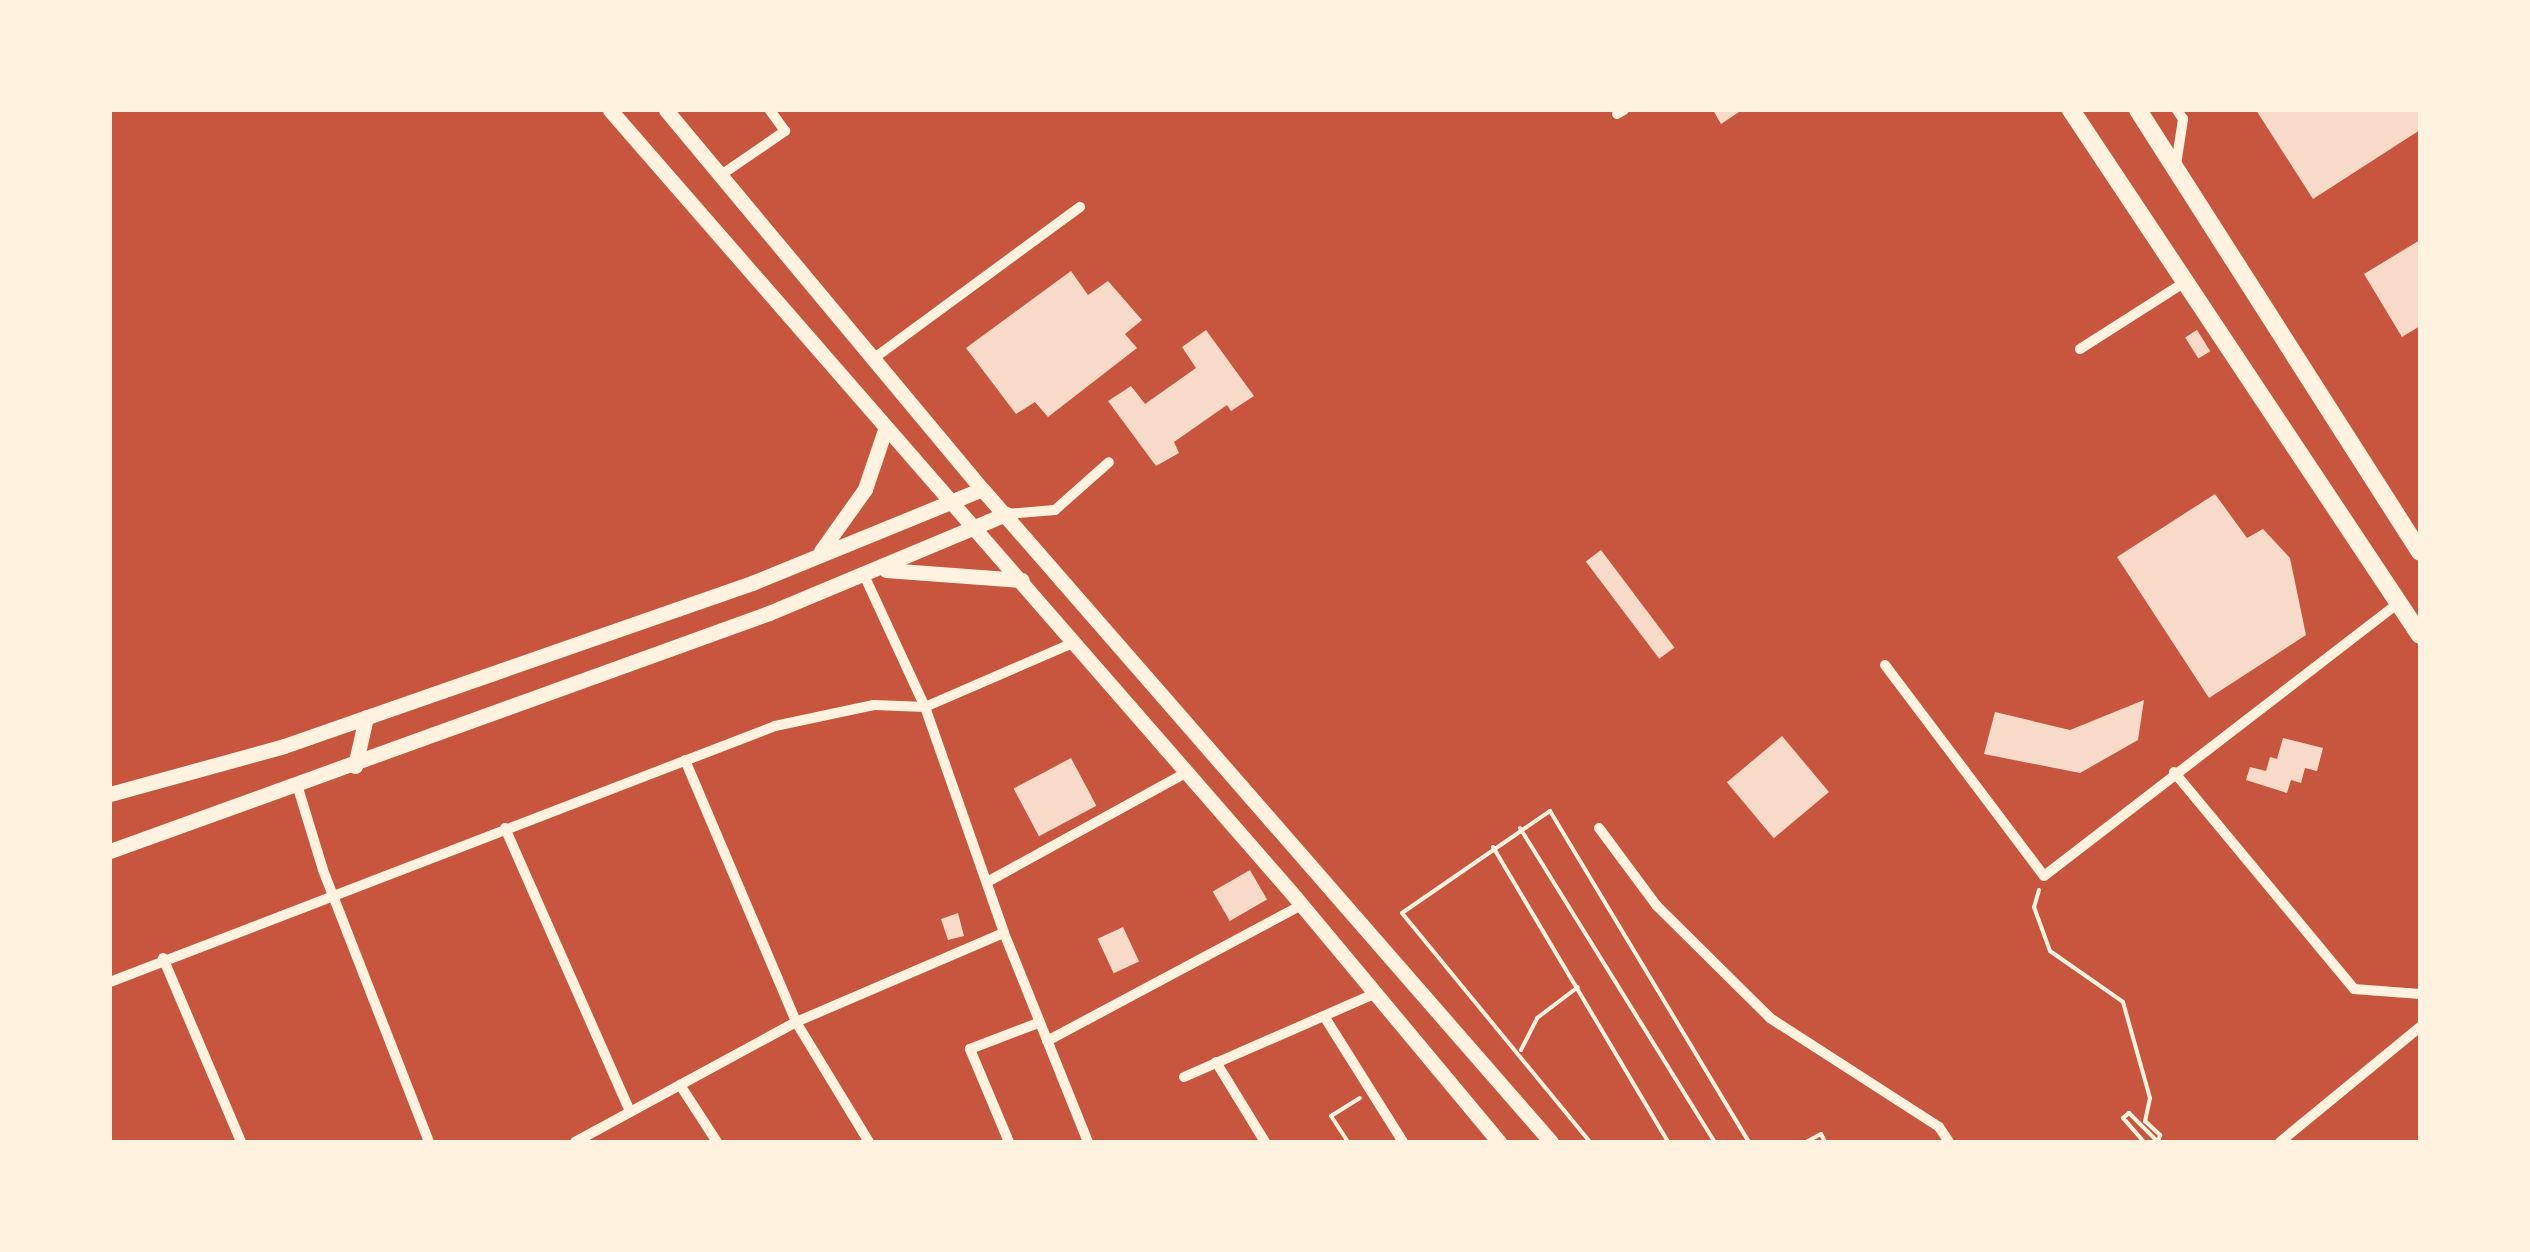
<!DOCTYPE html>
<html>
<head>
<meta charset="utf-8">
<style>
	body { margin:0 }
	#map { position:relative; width:2530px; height:1252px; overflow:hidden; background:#c8553d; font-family:"Public Sans",sans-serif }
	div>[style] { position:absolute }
	.building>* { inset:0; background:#f7dbc8; transform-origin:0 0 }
	.path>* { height:4px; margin:-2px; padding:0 2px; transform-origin:2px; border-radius:2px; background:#fff3e0 }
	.minor>* { height:10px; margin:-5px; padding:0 5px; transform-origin:5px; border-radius:5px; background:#fff3e0 }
	.secondary>* { height:15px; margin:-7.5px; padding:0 7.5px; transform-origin:7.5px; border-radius:7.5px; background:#fff3e0 }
	.primary>* { height:18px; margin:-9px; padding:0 9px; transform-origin:9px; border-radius:9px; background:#fff3e0 }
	span { translate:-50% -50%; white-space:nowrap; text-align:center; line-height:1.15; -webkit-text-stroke:9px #fff3e0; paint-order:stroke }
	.frame { position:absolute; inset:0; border:112px solid #fff3e0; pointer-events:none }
</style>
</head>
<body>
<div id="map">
	<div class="building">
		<div style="clip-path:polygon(1713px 110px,1742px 110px,1721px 124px)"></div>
		<div style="clip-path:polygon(2256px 110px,2420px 110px,2420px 130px,2313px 199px)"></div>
		<div style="clip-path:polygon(2420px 240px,2420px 326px,2402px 337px,2364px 274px)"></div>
		<div style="clip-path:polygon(1071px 271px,1088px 295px,1108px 281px,1142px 320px,1125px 334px,1137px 348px,1048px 417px,1035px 402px,1016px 414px,966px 348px)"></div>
		<div style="clip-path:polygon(1206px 330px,1254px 396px,1231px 411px,1227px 405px,1174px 442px,1179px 453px,1156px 466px,1108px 401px,1131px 386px,1145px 404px,1196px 368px,1182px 347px)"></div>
		<div style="left:2197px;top:330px;width:25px;height:14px;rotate:58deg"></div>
		<div style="clip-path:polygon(2215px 494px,2247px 538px,2263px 529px,2290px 558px,2306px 635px,2209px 698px,2117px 557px)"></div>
		<div style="left:1601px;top:550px;width:122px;height:19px;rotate:53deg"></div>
		<div style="clip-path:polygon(2144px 700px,2138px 740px,2080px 773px,1984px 754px,1995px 712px,2070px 730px)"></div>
		<div style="left:1782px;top:736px;width:73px;height:72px;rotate:50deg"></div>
		<div style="clip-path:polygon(2283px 738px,2323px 748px,2317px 771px,2305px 768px,2301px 783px,2291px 780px,2287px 793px,2246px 780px,2250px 767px,2266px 771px,2270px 757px,2277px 759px)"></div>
		<div style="left:1071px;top:758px;width:54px;height:65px;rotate:62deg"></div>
		<div style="left:1250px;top:870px;width:34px;height:43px;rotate:60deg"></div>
		<div style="clip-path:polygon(958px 913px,964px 936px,948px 940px,941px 919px)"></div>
		<div style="left:1123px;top:927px;width:38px;height:28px;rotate:65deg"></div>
	</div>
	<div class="path">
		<div style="left:1520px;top:828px;width:370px;rotate:58.2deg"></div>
		<div style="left:1493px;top:847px;width:343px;rotate:59.3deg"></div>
		<div style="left:2039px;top:890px;width:18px;rotate:106deg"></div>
		<div style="left:2034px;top:907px;width:47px;rotate:70deg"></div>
		<div style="left:2050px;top:951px;width:89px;rotate:34.9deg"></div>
		<div style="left:2123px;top:1002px;width:100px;rotate:74.3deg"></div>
		<div style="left:2150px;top:1098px;width:24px;rotate:102deg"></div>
		<div style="left:2145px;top:1121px;width:21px;rotate:43deg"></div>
		<div style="left:2160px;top:1135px;width:7px;rotate:106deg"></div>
		<div style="left:1521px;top:1050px;width:36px;rotate:-63deg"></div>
		<div style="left:1537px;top:1018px;width:51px;rotate:-37.1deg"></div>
		<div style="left:1348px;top:1142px;width:31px;rotate:-123deg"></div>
		<div style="left:1331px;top:1116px;width:34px;rotate:-32deg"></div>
		<div style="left:1590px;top:1142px;width:296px;rotate:-129.4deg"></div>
		<div style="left:1402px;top:913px;width:180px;rotate:-34.6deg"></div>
		<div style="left:1550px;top:811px;width:386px;rotate:59deg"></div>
		<div style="left:1806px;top:1142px;width:17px;rotate:-28deg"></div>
		<div style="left:1821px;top:1134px;width:9px;rotate:63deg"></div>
		<div style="left:2144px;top:1142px;width:32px;rotate:-131deg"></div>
		<div style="left:2123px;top:1118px;width:8px;rotate:-40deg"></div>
		<div style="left:2129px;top:1113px;width:38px;rotate:45deg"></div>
	</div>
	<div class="minor">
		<div style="left:1617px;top:114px;width:8px;rotate:-30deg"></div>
		<div style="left:2176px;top:165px;width:47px;rotate:-81.3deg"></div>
		<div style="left:2183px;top:119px;width:11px;rotate:-124deg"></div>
		<div style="left:721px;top:175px;width:78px;rotate:-34.5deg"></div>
		<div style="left:785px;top:131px;width:26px;rotate:-126deg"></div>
		<div style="left:2080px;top:349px;width:125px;rotate:-32.5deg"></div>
		<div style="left:873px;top:359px;width:257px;rotate:-36.3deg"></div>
		<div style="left:1006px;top:514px;width:49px;rotate:-4.7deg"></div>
		<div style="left:1055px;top:510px;width:72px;rotate:-41.6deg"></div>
		<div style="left:864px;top:575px;width:145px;rotate:65.2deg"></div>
		<div style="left:925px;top:707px;width:239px;rotate:70.7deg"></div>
		<div style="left:1004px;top:933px;width:225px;rotate:68.1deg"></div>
		<div style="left:1885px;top:665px;width:264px;rotate:53deg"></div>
		<div style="left:2044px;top:876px;width:448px;rotate:-37.6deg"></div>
		<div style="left:685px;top:760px;width:285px;rotate:67deg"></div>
		<div style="left:796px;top:1022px;width:140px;rotate:58.7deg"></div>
		<div style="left:2174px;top:772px;width:282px;rotate:50.3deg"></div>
		<div style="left:2354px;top:989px;width:66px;rotate:4.3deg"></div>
		<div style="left:298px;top:788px;width:86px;rotate:73deg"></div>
		<div style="left:323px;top:870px;width:292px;rotate:68.7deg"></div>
		<div style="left:505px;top:828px;width:310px;rotate:66.2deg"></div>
		<div style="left:1599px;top:828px;width:97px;rotate:53.4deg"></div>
		<div style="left:1657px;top:906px;width:159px;rotate:44.7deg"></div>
		<div style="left:1770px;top:1018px;width:201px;rotate:32.8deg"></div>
		<div style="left:1939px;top:1127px;width:18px;rotate:56deg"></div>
		<div style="left:989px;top:881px;width:226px;rotate:-28.8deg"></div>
		<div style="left:163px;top:958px;width:200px;rotate:67deg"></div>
		<div style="left:110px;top:982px;width:713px;rotate:-21.05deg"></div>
		<div style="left:775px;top:726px;width:101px;rotate:-12deg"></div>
		<div style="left:874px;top:705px;width:51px;rotate:2.2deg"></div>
		<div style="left:925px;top:707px;width:163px;rotate:-23.4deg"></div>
		<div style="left:1324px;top:1016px;width:149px;rotate:57.9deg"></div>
		<div style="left:1047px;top:1041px;width:289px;rotate:-28.1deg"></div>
		<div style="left:1216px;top:1062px;width:94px;rotate:58.5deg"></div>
		<div style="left:1184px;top:1077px;width:210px;rotate:-23.6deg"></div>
		<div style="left:680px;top:1085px;width:68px;rotate:57deg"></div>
		<div style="left:575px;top:1142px;width:251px;rotate:-28.5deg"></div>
		<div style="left:796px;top:1022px;width:226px;rotate:-23.2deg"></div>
		<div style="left:1009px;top:1142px;width:101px;rotate:-112.8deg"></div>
		<div style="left:970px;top:1049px;width:73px;rotate:-20.9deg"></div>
		<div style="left:2280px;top:1142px;width:181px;rotate:-39.4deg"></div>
	</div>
	<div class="secondary">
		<div style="left:610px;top:110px;width:1043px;rotate:48.96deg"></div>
		<div style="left:1295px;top:897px;width:319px;rotate:50.2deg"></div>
		<div style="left:666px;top:110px;width:493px;rotate:50.2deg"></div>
		<div style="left:982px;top:489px;width:866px;rotate:48.93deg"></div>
		<div style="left:821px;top:551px;width:76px;rotate:-54.6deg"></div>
		<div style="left:865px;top:489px;width:65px;rotate:-71.3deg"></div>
		<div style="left:886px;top:570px;width:136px;rotate:4.2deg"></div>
		<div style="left:355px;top:766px;width:50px;rotate:-77.3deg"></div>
		<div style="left:110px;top:794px;width:180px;rotate:-15.4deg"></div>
		<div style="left:284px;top:746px;width:496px;rotate:-19.2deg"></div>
		<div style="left:752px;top:583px;width:248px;rotate:-22.2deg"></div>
		<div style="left:110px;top:851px;width:701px;rotate:-19.86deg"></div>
		<div style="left:769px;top:613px;width:257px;rotate:-22.7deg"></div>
	</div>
	<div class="primary">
		<div style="left:2071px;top:110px;width:630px;rotate:56.39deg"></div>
		<div style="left:2138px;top:110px;width:524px;rotate:57.46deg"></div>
	</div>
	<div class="frame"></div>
</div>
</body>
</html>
